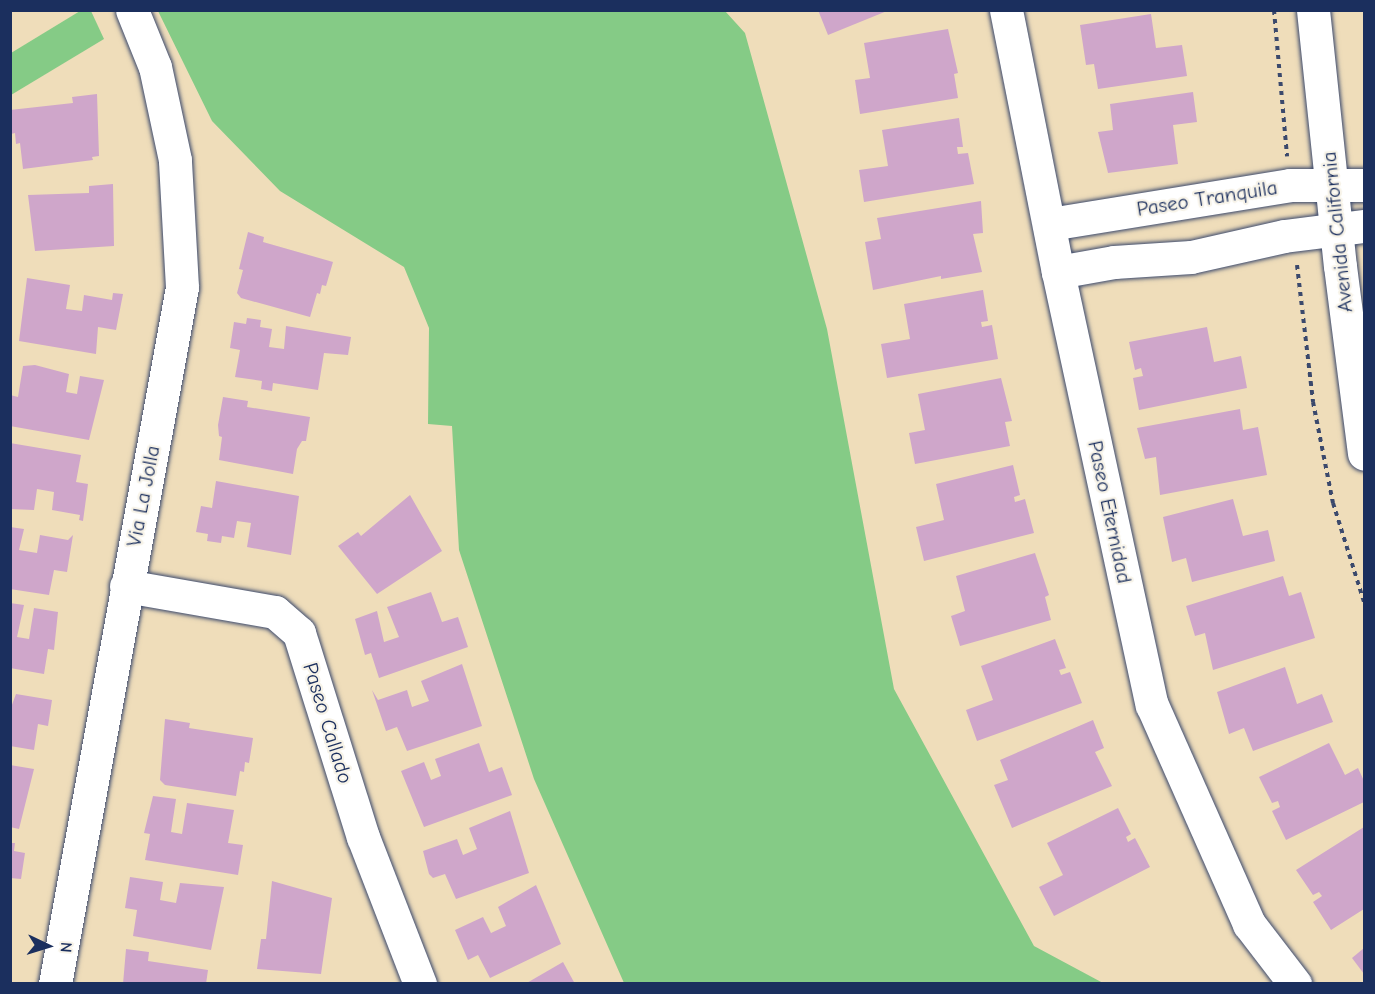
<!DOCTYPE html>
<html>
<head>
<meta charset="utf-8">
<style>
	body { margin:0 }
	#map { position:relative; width:1375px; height:994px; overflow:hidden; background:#efddba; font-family:"Comic Neue",sans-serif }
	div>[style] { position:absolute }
	.green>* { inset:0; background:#85cb86 }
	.building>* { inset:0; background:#cfa6ca }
	.path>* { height:4px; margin-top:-2px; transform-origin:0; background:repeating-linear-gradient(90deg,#3b496c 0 4.5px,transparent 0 9px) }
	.roads { filter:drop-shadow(0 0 2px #3b496c) drop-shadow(0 0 2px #3b496c) }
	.minor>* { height:33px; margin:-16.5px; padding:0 16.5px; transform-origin:16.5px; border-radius:16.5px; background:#fff }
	span { translate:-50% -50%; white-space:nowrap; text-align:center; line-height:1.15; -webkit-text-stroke:4.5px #f7f3e8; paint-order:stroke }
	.street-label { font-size:21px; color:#1b2f5e }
	.frame { position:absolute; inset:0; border:12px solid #1b2f5e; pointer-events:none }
	.north { position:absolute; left:18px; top:916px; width:60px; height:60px; -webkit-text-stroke:4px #f7f3e8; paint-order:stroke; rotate:94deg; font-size:16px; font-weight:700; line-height:24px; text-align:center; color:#1b2f5e }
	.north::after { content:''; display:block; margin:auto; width:21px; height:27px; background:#1b2f5e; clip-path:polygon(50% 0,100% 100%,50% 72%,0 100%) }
</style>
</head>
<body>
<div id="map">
	<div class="green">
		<div style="clip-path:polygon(80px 11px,91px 11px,104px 39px,11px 95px,11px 53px)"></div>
		<div style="clip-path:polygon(158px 11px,725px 11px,745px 33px,827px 329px,894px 689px,1034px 946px,1103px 983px,624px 983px,534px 779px,459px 550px,452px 426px,428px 424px,429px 328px,404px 267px,280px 191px,212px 121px)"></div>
	</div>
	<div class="building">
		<div style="clip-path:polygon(818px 10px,887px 10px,887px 11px,828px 35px)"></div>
		<div style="clip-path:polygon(1151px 14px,1156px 48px,1182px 45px,1187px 76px,1098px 89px,1094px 64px,1086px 65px,1080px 25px)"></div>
		<div style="clip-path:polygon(948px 29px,958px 73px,954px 74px,958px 98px,860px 114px,855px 80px,870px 78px,864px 43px)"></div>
		<div style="clip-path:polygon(1193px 92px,1197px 122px,1173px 125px,1178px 164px,1108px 173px,1098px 132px,1113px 130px,1110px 104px)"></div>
		<div style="clip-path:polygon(97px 94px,99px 156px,92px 157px,93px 160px,23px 169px,20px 143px,16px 144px,15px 133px,11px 134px,10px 110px,73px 103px,72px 97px)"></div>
		<div style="clip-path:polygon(959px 118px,963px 147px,957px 147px,958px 154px,968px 153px,974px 184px,864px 202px,859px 170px,888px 166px,882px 130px)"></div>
		<div style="clip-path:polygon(113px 184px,114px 246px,35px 251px,28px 195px,89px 193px,89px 186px)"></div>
		<div style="clip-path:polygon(981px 201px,983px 233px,973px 234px,982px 272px,941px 279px,941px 276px,873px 290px,865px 242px,881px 239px,877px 218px)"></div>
		<div style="clip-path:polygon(248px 232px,264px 237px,263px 242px,333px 262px,326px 286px,322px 285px,320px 294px,317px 293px,310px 317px,241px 298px,237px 293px,243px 270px,239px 269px)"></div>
		<div style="clip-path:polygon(27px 278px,70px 285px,66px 309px,82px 311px,84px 295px,112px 300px,113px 293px,123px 294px,116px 330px,98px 327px,96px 354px,19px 341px)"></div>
		<div style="clip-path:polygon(983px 290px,988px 321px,981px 322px,982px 327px,992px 325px,998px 359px,887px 378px,881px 344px,910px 339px,904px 304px)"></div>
		<div style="clip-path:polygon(247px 318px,261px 320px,260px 327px,272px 329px,269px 347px,284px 349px,286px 326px,351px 337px,348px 355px,324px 353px,318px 390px,273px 383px,272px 391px,261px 389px,262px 381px,235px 377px,240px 350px,230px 348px,234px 322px,246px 324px)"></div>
		<div style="clip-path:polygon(1207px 327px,1214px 362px,1241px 356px,1247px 388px,1139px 410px,1133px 378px,1143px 376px,1141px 368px,1135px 370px,1129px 342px)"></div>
		<div style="clip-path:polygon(35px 365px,69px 374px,66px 392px,77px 394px,80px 376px,104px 380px,89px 440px,10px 426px,10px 395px,18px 397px,23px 366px)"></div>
		<div style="clip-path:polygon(1001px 378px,1012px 421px,1005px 422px,1010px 446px,915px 464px,909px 433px,925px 430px,918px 394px)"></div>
		<div style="clip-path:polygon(223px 397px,248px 401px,247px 407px,310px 417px,306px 441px,302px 441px,297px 449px,293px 474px,219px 460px,222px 437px,219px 436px,218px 425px)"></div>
		<div style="clip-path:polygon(1240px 409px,1243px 430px,1258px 427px,1267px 475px,1160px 495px,1156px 457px,1145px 459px,1137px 428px)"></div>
		<div style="clip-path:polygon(10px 443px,81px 455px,76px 482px,88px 484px,83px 521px,79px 520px,80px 515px,52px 510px,54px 492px,37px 489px,34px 510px,10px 509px)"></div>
		<div style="clip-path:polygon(1013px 465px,1020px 495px,1014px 497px,1015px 502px,1025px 499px,1034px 533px,924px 561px,916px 527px,944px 520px,936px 484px)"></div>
		<div style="clip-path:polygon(216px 481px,299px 496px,291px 555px,247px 547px,251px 523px,237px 521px,234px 538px,222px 536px,221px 543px,207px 541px,208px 534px,196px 532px,201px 506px,212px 508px)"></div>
		<div style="clip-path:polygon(410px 495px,442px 551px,377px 594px,338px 546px,358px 532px,361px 536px)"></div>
		<div style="clip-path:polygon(1233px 499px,1243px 536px,1268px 530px,1275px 561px,1192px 582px,1186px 558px,1172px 562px,1163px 517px)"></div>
		<div style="clip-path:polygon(10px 527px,24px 529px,19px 550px,37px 553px,40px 535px,68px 540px,73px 535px,67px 572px,54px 570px,49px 595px,10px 589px)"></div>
		<div style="clip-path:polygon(1035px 553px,1049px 595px,1045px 597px,1051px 620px,960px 646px,951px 616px,965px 611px,956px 576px)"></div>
		<div style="clip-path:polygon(1283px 576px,1289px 596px,1301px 592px,1315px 638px,1213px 670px,1205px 633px,1195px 636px,1186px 606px)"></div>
		<div style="clip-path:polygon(431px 592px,442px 622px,458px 617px,468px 647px,379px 678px,371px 653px,365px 655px,355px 619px,377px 611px,384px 642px,399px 637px,387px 607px)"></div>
		<div style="clip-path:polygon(10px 603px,24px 605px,17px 637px,29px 639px,34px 608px,58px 612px,54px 650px,48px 649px,44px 674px,10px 668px)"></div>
		<div style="clip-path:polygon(1055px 639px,1066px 668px,1059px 670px,1061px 675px,1070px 672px,1082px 703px,977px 741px,966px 710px,993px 700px,981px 666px)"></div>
		<div style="clip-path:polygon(462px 664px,482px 726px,407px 751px,397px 727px,386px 731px,372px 690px,378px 700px,407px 690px,412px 707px,429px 701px,421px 681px)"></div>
		<div style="clip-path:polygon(1285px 667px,1297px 704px,1322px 694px,1333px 722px,1253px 751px,1244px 728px,1229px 734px,1217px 692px)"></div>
		<div style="clip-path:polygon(16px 694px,52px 700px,48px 726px,38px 724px,34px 750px,10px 746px,10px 710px)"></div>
		<div style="clip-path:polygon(165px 719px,190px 723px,189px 728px,253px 738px,249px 763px,245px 762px,244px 772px,240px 771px,236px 796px,165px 785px,160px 780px)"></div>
		<div style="clip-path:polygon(1093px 720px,1104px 748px,1095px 752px,1112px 786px,1012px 828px,994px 785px,1008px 780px,1000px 760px)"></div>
		<div style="clip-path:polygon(479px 743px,489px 772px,502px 767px,512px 795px,424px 827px,401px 771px,424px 762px,431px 780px,441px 776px,435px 759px)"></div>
		<div style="clip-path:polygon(1329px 743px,1345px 775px,1358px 768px,1364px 781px,1364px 802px,1286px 840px,1272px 811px,1280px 807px,1278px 801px,1272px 803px,1259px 777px)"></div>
		<div style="clip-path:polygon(10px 765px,34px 769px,19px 829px,10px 827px)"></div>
		<div style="clip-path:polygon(153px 796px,176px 799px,171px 832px,182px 834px,187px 803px,234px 810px,228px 843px,243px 845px,238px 875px,145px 860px,150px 834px,144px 833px)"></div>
		<div style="clip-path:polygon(1118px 808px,1131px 834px,1126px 837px,1128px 842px,1135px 838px,1150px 867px,1054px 916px,1039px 887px,1063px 875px,1047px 843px)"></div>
		<div style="clip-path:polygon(510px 811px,529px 873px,456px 899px,445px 874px,433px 878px,429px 874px,423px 851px,457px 839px,463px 855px,477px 849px,469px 828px)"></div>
		<div style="clip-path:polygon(1364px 827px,1364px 909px,1331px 930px,1313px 902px,1322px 896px,1319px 892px,1313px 895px,1296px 870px)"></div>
		<div style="clip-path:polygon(10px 843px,15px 843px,14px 851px,25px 853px,21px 879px,10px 878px)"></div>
		<div style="clip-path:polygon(130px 877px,163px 882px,160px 900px,176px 903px,180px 883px,224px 887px,211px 950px,133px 936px,137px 910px,125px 908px)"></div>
		<div style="clip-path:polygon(272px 881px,332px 898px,321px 974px,257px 969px,261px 939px,266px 939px)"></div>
		<div style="clip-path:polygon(536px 885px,561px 944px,490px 978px,478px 955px,468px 960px,455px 930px,483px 917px,491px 933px,506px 926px,498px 907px)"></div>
		<div style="clip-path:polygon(1364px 948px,1364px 974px,1352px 958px)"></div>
		<div style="clip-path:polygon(126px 949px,149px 952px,148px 961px,208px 970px,206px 984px,123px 984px)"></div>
		<div style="clip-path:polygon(563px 962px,575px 984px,525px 984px)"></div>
	</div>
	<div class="path">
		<div style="left:1274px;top:10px;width:147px;rotate:84.9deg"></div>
		<div style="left:1297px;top:265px;width:138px;rotate:83.3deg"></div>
		<div style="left:1313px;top:402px;width:103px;rotate:78.8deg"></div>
		<div style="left:1333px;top:503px;width:104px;rotate:72.6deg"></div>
	</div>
	<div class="roads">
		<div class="minor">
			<div style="left:1006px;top:10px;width:267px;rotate:78.8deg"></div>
			<div style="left:1058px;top:272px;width:443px;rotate:77.8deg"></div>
			<div style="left:1152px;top:705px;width:240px;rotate:66.1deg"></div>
			<div style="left:1249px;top:924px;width:76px;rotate:52.5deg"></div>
			<div style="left:1313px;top:10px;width:257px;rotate:84deg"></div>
			<div style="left:1340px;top:266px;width:189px;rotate:82.7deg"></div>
			<div style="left:1050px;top:224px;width:243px;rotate:-9.2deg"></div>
			<div style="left:1290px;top:185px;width:74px"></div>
			<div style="left:1058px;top:272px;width:57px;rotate:-10.1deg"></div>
			<div style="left:1114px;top:262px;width:77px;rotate:-3.7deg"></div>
			<div style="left:1191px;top:257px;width:95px;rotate:-12.7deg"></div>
			<div style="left:1284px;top:236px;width:81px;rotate:-7.1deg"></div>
			<div style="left:126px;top:586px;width:151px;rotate:9.9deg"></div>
			<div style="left:275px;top:612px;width:32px;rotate:41deg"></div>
			<div style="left:299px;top:633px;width:214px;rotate:72.6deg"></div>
			<div style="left:363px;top:837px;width:158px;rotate:68.8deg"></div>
			<div style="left:55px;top:984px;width:708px;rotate:-79.67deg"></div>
			<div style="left:182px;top:287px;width:127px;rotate:-93.2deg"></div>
			<div style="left:175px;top:160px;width:95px;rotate:-102.1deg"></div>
			<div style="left:155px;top:67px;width:61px;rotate:-112deg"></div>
		</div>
	</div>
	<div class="street-label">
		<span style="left:1207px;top:198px;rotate:-9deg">Paseo Tranquila</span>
		<span style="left:1337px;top:232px;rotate:-96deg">Avenida California</span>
		<span style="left:143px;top:496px;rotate:-79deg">Via La Jolla</span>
		<span style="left:1110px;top:512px;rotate:78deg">Paseo Eternidad</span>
		<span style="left:328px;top:723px;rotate:73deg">Paseo Callado</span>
	</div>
	<div class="frame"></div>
	<div class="north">N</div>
</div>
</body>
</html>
